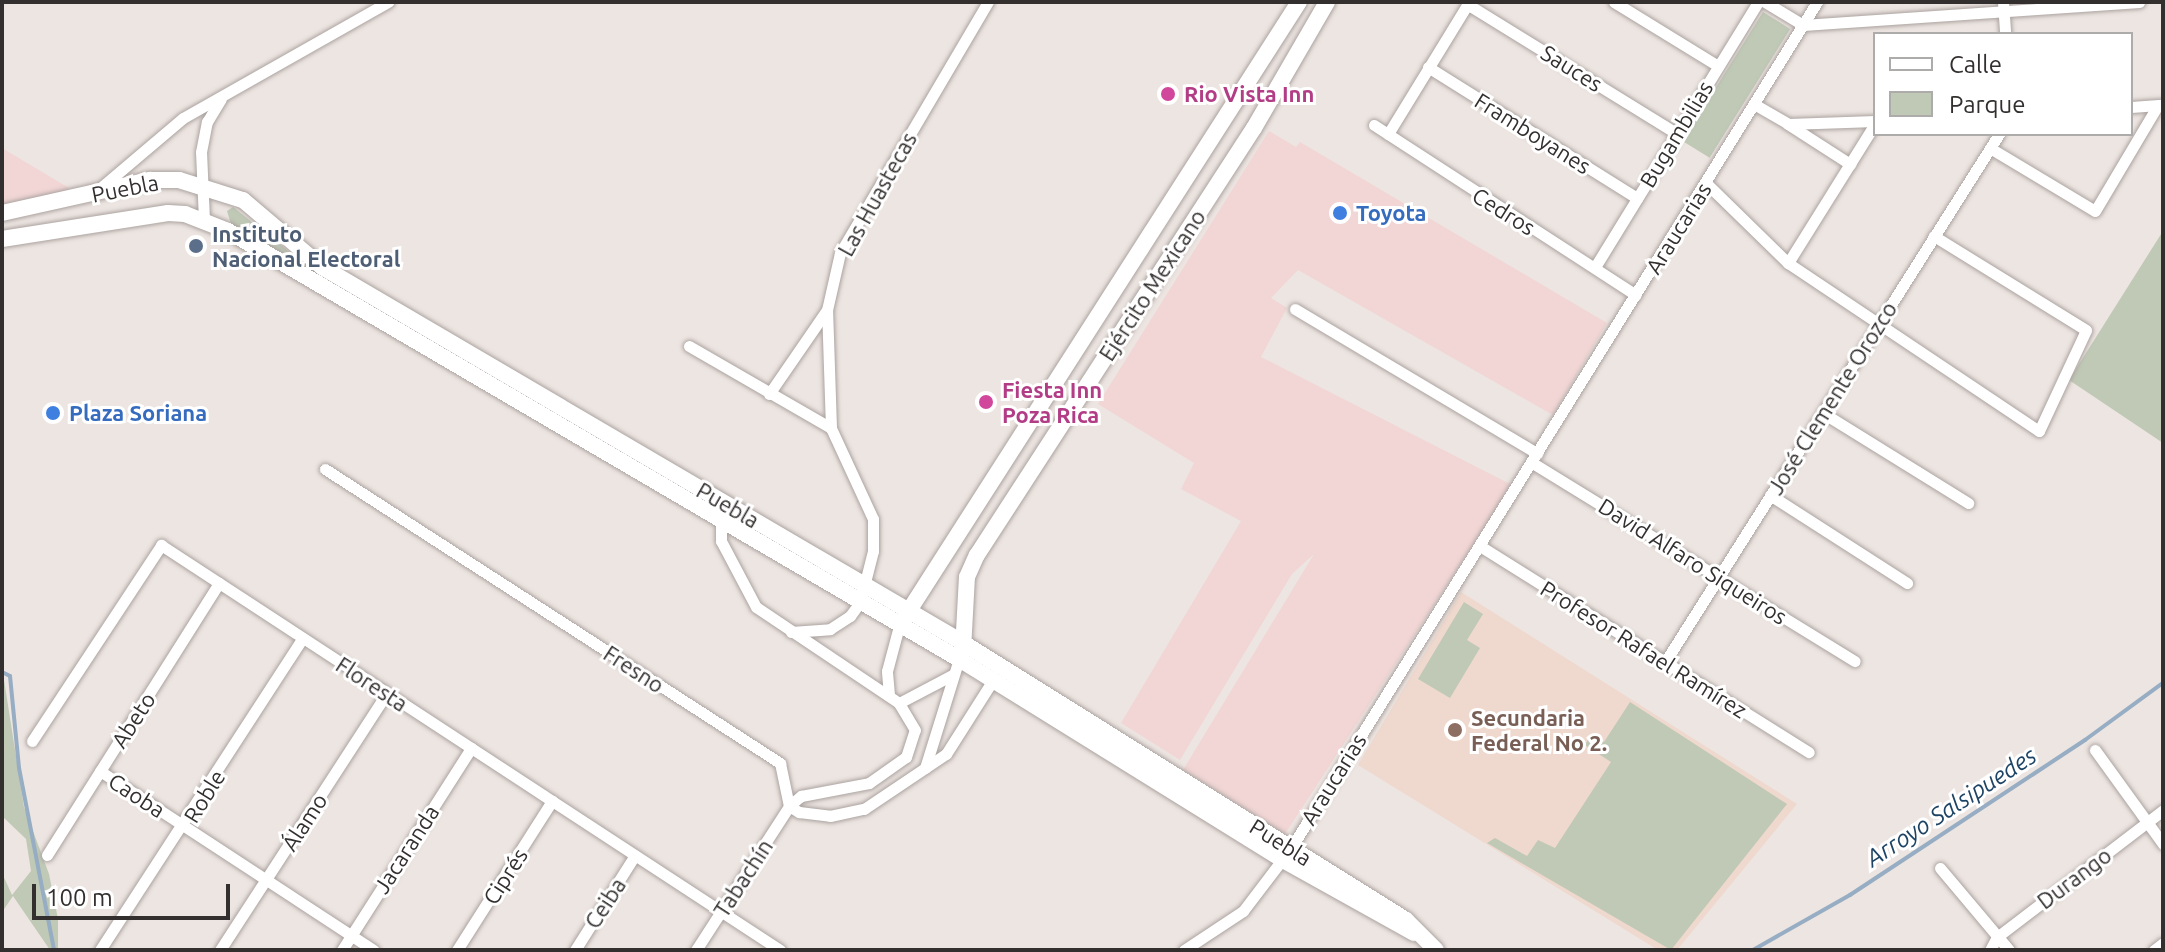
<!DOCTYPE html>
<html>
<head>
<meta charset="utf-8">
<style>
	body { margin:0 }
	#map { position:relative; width:2165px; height:952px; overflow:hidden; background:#ede5e1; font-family:Ubuntu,sans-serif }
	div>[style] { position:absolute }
	.commercial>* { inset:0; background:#f1d6d5 }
	.education>* { inset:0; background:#efd8cd }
	.green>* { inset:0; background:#c0c9b6; transform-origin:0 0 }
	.stream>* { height:4px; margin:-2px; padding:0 2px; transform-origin:2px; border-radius:2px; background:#96adc3 }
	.roads { filter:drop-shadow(0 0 2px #aba3a0) drop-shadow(0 0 2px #aba3a0) }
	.street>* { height:11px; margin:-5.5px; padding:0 5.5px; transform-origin:5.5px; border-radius:5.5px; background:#fff }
	.secondary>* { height:16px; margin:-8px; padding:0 8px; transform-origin:8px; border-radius:8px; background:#fff }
	.dots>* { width:22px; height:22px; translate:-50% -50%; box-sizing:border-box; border:4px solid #fff; border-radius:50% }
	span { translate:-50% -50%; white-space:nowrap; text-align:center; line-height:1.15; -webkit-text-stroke:6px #fff; paint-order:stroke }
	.street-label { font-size:22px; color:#322f2e }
	.hotel-label { font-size:22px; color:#b23c85; font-weight:700 }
	.left { translate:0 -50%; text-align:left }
	.shop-label { font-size:22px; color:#366cbe; font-weight:700 }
	.service-label { font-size:22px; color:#4e5e75; font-weight:700 }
	.education-label { font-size:22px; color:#785e54; font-weight:700 }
	.water-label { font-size:24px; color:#1d4464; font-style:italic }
	.frame { position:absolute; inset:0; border:4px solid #322f2e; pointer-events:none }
	.legend { position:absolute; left:1873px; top:32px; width:260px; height:104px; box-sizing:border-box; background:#fff; border:2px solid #adacab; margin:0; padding:10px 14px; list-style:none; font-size:24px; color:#322f2e }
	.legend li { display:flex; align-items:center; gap:16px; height:40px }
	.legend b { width:40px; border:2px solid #adacab }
	.scale { position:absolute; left:32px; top:884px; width:198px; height:36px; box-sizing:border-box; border:4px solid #322f2e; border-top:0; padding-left:10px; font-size:24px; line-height:28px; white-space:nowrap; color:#322f2e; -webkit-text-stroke:6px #fff; paint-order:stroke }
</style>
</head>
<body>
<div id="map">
	<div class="commercial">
		<div style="clip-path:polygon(1269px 131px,1296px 147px,1300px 142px,1607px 323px,1553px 415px,1298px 270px,1271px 298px,1287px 308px,1261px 357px,1512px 485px,1285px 834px,1183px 770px,1314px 554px,1292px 574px,1180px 760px,1121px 723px,1241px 521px,1181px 489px,1194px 463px,1098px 404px)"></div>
		<div style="clip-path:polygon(2px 148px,69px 188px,62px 199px,2px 208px)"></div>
	</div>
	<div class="education">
		<div style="clip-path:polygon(1461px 592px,1797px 804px,1677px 950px,1658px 950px,1358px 765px)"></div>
	</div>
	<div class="green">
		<div style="left:1763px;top:12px;width:32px;height:152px;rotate:32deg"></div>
		<div style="clip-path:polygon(233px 207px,297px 258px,370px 304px,231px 224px,227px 211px)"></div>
		<div style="clip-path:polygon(2163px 231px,2163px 443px,2069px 380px)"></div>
		<div style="clip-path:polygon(1464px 602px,1483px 614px,1467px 640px,1480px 648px,1450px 698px,1418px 679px)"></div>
		<div style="clip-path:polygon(2px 667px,24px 807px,49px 874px,58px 919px,58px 950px,50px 950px,13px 896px,2px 912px,2px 873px,12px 895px,31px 871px,26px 839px,2px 816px)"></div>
		<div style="clip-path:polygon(1630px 702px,1787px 804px,1671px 950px,1487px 843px,1495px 838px,1527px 856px,1538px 840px,1555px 848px,1611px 762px,1585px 745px,1590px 736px,1604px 742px)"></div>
	</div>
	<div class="stream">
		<div style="left:2px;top:672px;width:9px;rotate:27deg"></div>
		<div style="left:10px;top:676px;width:92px;rotate:84.4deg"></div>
		<div style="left:19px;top:768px;width:185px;rotate:79.1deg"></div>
		<div style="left:1753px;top:950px;width:112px;rotate:-29.6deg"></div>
		<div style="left:1850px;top:895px;width:282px;rotate:-33.4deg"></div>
		<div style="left:2085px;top:740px;width:97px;rotate:-36.2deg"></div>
	</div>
	<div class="roads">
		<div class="street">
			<div style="left:1614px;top:2px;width:122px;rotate:31.6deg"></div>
			<div style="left:1765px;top:2px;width:44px;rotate:31.2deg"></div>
			<div style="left:1803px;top:25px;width:337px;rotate:-3.9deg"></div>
			<div style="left:2003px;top:2px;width:32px;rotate:86deg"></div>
			<div style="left:1467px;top:4px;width:246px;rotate:31.7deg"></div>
			<div style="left:1428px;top:67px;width:247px;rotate:32.1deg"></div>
			<div style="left:1754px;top:104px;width:39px;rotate:30deg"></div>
			<div style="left:1788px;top:124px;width:87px;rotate:-2deg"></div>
			<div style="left:2131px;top:107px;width:31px;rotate:-4deg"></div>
			<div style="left:1788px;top:124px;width:74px;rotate:32.8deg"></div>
			<div style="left:1374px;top:125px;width:312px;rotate:33deg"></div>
			<div style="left:1388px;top:134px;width:155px;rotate:-58.5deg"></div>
			<div style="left:1990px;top:148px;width:122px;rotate:31deg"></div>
			<div style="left:2095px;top:211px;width:123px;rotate:-59.3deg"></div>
			<div style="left:1706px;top:183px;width:115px;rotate:44.3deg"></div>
			<div style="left:1788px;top:263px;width:302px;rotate:33.8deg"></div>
			<div style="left:2039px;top:431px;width:111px;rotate:-65deg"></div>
			<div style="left:2086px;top:330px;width:179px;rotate:-148.3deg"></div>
			<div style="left:98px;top:190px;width:111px;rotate:-40.3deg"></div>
			<div style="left:183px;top:118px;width:236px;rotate:-29.5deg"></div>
			<div style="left:204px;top:220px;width:68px;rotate:-92.5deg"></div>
			<div style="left:201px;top:152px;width:31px;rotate:-79deg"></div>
			<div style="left:207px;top:122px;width:27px;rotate:-59deg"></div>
			<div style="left:1788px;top:263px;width:164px;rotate:-58deg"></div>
			<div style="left:1595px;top:267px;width:311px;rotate:-58.4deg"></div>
			<div style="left:1295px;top:309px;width:282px;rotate:30.8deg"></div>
			<div style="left:689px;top:346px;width:164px;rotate:30deg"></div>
			<div style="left:769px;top:394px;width:101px;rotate:-55.5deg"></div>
			<div style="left:1823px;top:413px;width:171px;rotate:31.8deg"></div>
			<div style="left:1531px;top:462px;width:380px;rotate:31.6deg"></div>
			<div style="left:325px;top:469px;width:542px;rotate:32.87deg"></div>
			<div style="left:780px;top:763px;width:44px;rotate:78.2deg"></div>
			<div style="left:789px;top:806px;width:12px;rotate:31deg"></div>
			<div style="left:799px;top:812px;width:31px;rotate:7deg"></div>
			<div style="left:830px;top:816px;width:35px;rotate:-12deg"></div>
			<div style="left:864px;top:809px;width:99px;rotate:-33.9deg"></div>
			<div style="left:946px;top:754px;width:88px;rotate:-57.6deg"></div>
			<div style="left:1770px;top:495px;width:163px;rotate:32.7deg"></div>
			<div style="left:1480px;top:546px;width:388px;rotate:32.1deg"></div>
			<div style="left:791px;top:632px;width:39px;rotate:-4deg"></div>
			<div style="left:830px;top:629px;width:24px;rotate:-33deg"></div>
			<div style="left:850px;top:616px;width:17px;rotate:-54deg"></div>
			<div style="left:860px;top:602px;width:53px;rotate:-75.7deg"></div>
			<div style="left:873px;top:551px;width:32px;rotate:-90deg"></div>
			<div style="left:873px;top:519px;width:100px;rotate:-114.8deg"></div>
			<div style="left:831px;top:428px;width:118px;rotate:-91.9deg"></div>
			<div style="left:827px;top:310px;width:58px;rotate:-77.2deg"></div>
			<div style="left:840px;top:253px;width:291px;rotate:-59.5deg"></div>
			<div style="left:1665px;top:662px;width:625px;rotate:-57.68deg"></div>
			<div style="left:889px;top:695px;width:24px;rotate:-95deg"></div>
			<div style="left:887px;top:671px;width:47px;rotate:-75.1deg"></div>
			<div style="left:899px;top:703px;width:62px;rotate:-27.8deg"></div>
			<div style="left:32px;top:741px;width:235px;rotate:-56.6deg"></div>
			<div style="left:161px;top:545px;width:740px;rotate:33.2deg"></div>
			<div style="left:2095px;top:750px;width:116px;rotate:54.1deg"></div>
			<div style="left:925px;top:768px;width:114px;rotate:-72.7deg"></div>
			<div style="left:100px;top:771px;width:327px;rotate:33.2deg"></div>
			<div style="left:47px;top:855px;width:322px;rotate:-57.7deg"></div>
			<div style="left:1940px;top:868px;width:107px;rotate:49.9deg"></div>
			<div style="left:100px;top:950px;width:372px;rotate:-57deg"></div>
			<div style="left:220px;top:950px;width:306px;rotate:-57deg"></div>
			<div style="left:342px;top:950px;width:240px;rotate:-57.4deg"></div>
			<div style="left:457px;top:950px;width:177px;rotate:-57.5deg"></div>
			<div style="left:575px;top:950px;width:112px;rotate:-57.7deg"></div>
			<div style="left:696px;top:950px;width:171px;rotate:-57.1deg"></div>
			<div style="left:789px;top:806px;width:16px;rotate:-40deg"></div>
			<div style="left:801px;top:796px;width:69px;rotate:-10.8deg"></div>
			<div style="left:869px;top:783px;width:45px;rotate:-35.1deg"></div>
			<div style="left:906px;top:757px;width:28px;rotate:-72deg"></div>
			<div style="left:915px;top:730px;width:31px;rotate:-121deg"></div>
			<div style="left:899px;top:703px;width:172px;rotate:-146.1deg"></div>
			<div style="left:756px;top:607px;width:75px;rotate:-117.9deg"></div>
			<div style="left:721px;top:541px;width:25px;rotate:-90deg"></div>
			<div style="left:1184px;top:950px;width:71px;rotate:-33.5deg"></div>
			<div style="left:1243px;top:911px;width:79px;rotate:-52.7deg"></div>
			<div style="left:1291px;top:848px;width:996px;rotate:-58.13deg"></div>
			<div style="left:1990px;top:950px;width:15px;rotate:-62deg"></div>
			<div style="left:1997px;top:937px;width:209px;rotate:-37.4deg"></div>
			<div style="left:2154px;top:950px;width:11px;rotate:-38deg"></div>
		</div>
		<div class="secondary">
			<div style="left:2px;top:213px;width:152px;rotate:-12.6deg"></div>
			<div style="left:150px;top:180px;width:29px"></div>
			<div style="left:179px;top:180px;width:67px;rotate:17.4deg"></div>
			<div style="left:243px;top:200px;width:104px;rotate:40.3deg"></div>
			<div style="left:322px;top:267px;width:745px;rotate:30.38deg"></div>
			<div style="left:965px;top:644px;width:520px;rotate:32.04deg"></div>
			<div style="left:1406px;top:920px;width:42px;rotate:45deg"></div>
			<div style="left:2px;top:239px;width:168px;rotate:-8.9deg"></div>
			<div style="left:168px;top:213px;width:17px;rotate:3deg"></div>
			<div style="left:185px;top:214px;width:46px;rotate:21.6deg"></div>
			<div style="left:228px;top:231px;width:847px;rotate:30.35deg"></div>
			<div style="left:959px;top:659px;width:379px;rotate:31.8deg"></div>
			<div style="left:1281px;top:859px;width:152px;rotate:29.1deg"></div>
			<div style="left:903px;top:620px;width:734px;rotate:-57.35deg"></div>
			<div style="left:963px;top:650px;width:73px;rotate:-86.9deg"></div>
			<div style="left:967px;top:577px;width:24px;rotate:-66deg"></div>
			<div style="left:977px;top:555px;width:509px;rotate:-57.03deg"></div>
			<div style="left:1254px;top:128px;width:146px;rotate:-59.9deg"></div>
		</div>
	</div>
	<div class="dots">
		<div style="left:1168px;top:94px;background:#d1479c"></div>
		<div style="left:1340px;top:213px;background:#3f7fe0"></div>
		<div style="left:196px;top:246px;background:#5c6f8a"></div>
		<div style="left:986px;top:402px;background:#d1479c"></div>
		<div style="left:53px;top:413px;background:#3f7fe0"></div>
		<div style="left:1455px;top:730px;background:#8d6e63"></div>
	</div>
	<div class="street-label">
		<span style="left:1572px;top:68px;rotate:32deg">Sauces</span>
		<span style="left:1533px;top:133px;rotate:32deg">Framboyanes</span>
		<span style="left:1676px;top:134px;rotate:-59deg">Bugambilias</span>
		<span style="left:125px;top:188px;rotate:-11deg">Puebla</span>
		<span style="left:877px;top:194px;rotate:-61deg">Las Huastecas</span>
		<span style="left:1504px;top:211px;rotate:32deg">Cedros</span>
		<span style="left:1678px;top:228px;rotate:-58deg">Araucarias</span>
		<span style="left:1152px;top:285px;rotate:-57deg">Ejército Mexicano</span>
		<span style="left:1832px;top:398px;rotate:-58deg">José Clemente Orozco</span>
		<span style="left:728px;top:505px;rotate:30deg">Puebla</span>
		<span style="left:1693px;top:561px;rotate:32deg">David Alfaro Siqueiros</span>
		<span style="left:1644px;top:649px;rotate:32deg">Profesor Rafael Ramírez</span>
		<span style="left:634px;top:669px;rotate:33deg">Fresno</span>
		<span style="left:372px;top:684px;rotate:33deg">Floresta</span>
		<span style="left:133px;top:720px;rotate:-57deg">Abeto</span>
		<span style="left:1333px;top:779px;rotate:-58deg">Araucarias</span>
		<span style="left:137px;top:795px;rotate:33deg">Caoba</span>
		<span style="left:204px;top:796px;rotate:-58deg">Roble</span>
		<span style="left:304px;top:822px;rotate:-57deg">Álamo</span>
		<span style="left:1281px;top:842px;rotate:32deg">Puebla</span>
		<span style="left:406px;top:849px;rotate:-57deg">Jacaranda</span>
		<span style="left:505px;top:876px;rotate:-57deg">Ciprés</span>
		<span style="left:743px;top:878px;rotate:-57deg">Tabachín</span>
		<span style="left:2074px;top:878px;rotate:-37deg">Durango</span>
		<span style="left:605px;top:903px;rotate:-57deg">Ceiba</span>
	</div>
	<div class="hotel-label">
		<span class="left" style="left:1184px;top:94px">Rio Vista Inn</span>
		<span class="left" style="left:1002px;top:402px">Fiesta Inn<br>Poza Rica</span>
	</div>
	<div class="shop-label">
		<span class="left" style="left:1356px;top:213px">Toyota</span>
		<span class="left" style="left:69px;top:413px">Plaza Soriana</span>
	</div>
	<div class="service-label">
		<span class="left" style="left:212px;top:246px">Instituto<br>Nacional Electoral</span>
	</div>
	<div class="education-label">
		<span class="left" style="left:1471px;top:730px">Secundaria<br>Federal No 2.</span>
	</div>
	<div class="water-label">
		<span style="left:1951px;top:807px;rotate:-33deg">Arroyo Salsipuedes</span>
	</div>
	<div class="frame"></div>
	<ul class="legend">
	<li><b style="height:10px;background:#fff"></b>Calle</li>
	<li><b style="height:22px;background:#c0c9b6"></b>Parque</li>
	</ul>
	<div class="scale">100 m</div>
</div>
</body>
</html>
